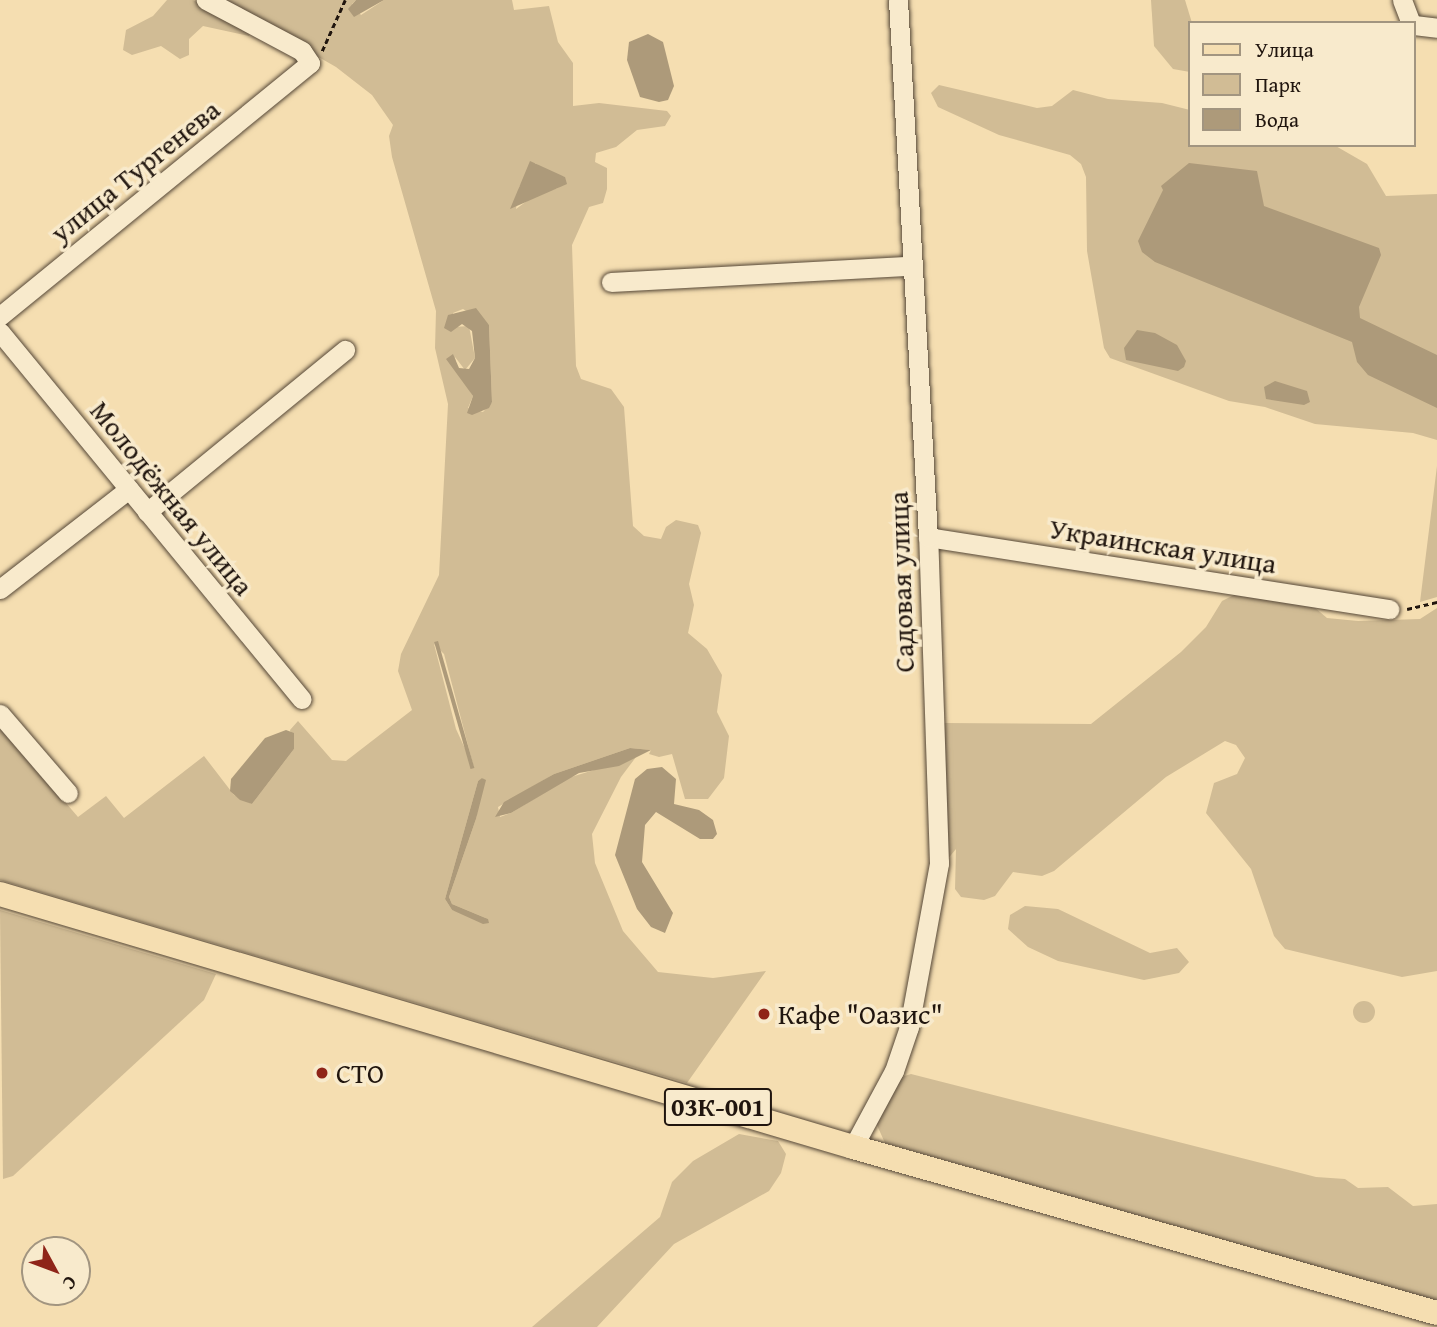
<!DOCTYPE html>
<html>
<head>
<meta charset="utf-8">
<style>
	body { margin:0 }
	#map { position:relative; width:1437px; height:1327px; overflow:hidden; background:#f5deb1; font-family:"Gentium Book Plus",serif }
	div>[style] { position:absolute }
	.green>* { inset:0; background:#d1bc95 }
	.round { border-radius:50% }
	.water>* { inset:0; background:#ad9a7a; transform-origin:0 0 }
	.path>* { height:2.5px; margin-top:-1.25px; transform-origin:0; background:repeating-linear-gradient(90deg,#20150e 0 5px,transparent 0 8.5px) }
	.roads { filter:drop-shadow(0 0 2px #554737) drop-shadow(0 0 2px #554737) }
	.minor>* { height:19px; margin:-9.5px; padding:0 9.5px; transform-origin:9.5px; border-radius:9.5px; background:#f8eacc }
	.major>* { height:24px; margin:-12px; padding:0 12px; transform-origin:12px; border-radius:12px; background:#f5deb1 }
	.dots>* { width:19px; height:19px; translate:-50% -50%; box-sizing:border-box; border:4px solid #f8eacc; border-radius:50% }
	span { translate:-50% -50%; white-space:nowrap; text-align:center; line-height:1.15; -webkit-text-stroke:7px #f8eacc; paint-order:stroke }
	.shield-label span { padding:2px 5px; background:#f8eacc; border:2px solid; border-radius:5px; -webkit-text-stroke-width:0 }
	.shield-label { font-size:26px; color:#20150e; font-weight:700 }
	.street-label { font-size:28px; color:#20150e }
	.poi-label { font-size:28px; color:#20150e }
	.left { translate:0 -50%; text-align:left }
	.legend { position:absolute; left:1188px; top:21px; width:228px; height:126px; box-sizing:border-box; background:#f8eacc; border:2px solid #a29580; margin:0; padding:9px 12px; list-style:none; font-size:21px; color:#20150e }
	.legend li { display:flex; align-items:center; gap:14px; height:35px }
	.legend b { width:35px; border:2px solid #a29580 }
	.north { position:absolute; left:21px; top:1236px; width:70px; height:70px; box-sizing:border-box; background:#f8eacc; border:2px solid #a29580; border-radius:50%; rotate:131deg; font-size:19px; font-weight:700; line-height:28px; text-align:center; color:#20150e }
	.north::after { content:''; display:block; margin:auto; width:24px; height:32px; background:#8f2418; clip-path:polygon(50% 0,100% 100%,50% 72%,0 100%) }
</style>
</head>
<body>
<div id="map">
	<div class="green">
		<div style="clip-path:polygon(167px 0,193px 0,251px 30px,249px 36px,203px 26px,189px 39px,189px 55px,180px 59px,161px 46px,132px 55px,123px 50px,126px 30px,153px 16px)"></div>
		<div style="clip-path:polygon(evenodd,219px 0,356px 0,352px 4px,361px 15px,384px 0,512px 0,514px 10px,549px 6px,558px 42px,573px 63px,573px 106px,599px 103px,667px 111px,671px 116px,665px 126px,637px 130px,616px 147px,596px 153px,595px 162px,607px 168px,607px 189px,603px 203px,589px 207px,572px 245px,576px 366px,581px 379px,611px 389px,624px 407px,633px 526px,644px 536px,661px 539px,666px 527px,676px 520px,698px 525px,701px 533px,689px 584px,694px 605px,688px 633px,707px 649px,722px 675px,717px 712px,729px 736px,724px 778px,708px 799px,685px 799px,672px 754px,659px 757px,649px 754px,651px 750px,630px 748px,554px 774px,498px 807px,500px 817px,511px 813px,568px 778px,636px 757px,621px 777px,592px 834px,595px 863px,623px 931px,658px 972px,713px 978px,766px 971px,687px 1083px,0 880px,0 726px,78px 817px,106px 796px,124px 818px,204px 756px,234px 795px,252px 804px,294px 749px,290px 730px,298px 721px,332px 760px,346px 761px,412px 710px,398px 671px,401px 654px,439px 575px,448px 404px,435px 348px,436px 311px,392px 157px,389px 136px,393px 125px,372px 95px,336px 67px,219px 0,535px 163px,549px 173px,565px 177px,558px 188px,535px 195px,516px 209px,519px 187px,535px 163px,219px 0,463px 309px,489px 325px,492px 402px,483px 412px,468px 408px,473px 396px,457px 370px,455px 357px,465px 370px,475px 358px,469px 326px,453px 327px,453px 313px,463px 309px,219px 0,434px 644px,444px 654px,474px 768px,456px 729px,434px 644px,219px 0,483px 778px,476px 819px,449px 897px,452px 904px,488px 919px,452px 910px,445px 899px,478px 781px,483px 778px)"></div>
		<div style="clip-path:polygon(1151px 0,1185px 0,1192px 23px,1190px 72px,1173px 69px,1154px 46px)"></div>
		<div style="clip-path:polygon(939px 85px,1037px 108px,1052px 106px,1073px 90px,1108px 99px,1162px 103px,1190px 110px,1190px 145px,1334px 145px,1367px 164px,1386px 196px,1437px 194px,1437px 440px,1413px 433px,1315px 424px,1265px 407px,1229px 401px,1110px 358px,1104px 348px,1087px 251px,1086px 177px,1081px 164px,1070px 155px,999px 135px,938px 107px,931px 93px)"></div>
		<div style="clip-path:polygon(1437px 466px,1437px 597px,1420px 602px)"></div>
		<div style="clip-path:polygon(1238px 593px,1313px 606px,1327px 618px,1358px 621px,1420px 619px,1437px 608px,1437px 971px,1402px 977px,1285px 949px,1274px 936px,1251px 869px,1206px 813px,1214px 783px,1237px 774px,1245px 758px,1236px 745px,1225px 741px,1166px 777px,1054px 871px,1042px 876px,1013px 872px,995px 896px,984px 900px,961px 897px,955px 889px,956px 849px,946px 861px,943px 723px,1091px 724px,1181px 652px,1206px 627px,1222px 601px)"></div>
		<div style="clip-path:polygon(1025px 906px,1058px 909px,1150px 953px,1177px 948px,1189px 962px,1179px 973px,1144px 980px,1058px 961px,1028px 947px,1008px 929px,1010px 915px)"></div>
		<div style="clip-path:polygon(0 910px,216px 974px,204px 1000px,13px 1176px,3px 1179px)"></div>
		<div class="round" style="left:1353px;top:1001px;width:22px;height:22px"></div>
		<div style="clip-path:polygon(911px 1074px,1316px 1177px,1345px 1179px,1358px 1188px,1388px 1187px,1413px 1206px,1437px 1204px,1437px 1301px,885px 1143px,876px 1123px,898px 1078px)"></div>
		<div style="clip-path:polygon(739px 1134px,778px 1141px,786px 1154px,781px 1173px,769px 1191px,674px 1244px,597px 1327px,532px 1327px,660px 1217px,672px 1182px,693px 1161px)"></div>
	</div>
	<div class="water">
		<div style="clip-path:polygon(356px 0,384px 0,354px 17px,348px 9px)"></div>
		<div style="clip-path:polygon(648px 34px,663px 42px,674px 86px,668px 100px,659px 102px,640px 97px,627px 60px,629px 42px)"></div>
		<div style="clip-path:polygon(530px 161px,565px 177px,567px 184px,510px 209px)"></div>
		<div style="clip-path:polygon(1189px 163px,1257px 171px,1264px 206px,1379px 248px,1381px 255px,1359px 307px,1360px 318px,1437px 355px,1437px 408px,1368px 375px,1357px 362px,1352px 342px,1155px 262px,1142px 252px,1138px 241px,1163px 190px,1161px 186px)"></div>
		<div style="clip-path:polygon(476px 308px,489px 325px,492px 402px,489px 408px,472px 415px,467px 413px,473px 396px,446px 359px,453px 354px,459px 368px,469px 369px,475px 358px,472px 331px,462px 324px,451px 332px,444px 328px,448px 315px)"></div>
		<div style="clip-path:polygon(1137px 330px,1155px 333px,1177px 345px,1186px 361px,1184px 367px,1178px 371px,1126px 360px,1124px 348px)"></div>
		<div style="clip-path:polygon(1275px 381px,1307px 391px,1310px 402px,1304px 405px,1266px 399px,1264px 387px)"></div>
		<div style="left:438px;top:641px;width:132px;height:4px;rotate:74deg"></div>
		<div style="clip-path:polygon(286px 730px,294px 733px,294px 749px,252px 804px,240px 800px,230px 791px,231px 779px,265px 738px)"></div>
		<div style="clip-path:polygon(630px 748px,651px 750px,619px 766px,579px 773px,511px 813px,495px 817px,504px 802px,554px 774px)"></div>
		<div style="clip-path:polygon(662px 767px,676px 779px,674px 804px,699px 810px,713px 820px,717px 834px,713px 839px,700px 839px,656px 812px,645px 825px,642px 862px,673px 913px,665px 933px,651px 927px,637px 909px,615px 855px,635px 779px,647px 769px)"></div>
		<div style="clip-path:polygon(482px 778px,486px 780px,476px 819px,449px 897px,452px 904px,488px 919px,489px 923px,483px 924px,452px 910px,445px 899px,478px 781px)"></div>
	</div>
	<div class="path">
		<div style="left:322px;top:51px;width:56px;rotate:-65.7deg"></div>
		<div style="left:1407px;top:609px;width:31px;rotate:-13deg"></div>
	</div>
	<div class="roads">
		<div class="minor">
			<div style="left:1402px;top:0;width:25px;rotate:69deg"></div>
			<div style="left:1414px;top:25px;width:23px;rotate:7deg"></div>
			<div style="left:611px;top:282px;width:299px;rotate:-3.1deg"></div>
			<div style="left:0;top:316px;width:400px;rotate:-39.2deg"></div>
			<div style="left:310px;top:63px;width:14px;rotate:-124deg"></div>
			<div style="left:302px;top:51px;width:109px;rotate:-152deg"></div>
			<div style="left:0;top:332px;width:475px;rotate:50.6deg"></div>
			<div style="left:147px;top:512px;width:256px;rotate:-39.3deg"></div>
			<div style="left:928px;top:537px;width:467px;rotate:8.9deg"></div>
			<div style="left:0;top:589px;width:163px;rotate:-37.8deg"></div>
			<div style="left:0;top:714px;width:104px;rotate:49.3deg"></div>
			<div style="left:853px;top:1147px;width:86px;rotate:-61.7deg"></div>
			<div style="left:894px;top:1071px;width:46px;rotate:-71.2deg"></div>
			<div style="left:909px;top:1027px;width:167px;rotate:-79.6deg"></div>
			<div style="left:939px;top:863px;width:326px;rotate:-91.9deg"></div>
			<div style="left:928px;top:537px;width:538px;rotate:-93.2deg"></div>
		</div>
		<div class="major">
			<div style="left:0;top:894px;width:890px;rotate:16.52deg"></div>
			<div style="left:853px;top:1147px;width:607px;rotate:15.87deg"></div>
		</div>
	</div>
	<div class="dots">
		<div style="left:764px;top:1014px;background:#8f2418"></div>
		<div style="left:322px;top:1073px;background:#8f2418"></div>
	</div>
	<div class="shield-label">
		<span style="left:718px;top:1107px">03К-001</span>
	</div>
	<div class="street-label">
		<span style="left:135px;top:171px;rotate:-39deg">улица Тургенева</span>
		<span style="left:172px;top:498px;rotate:51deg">Молодёжная улица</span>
		<span style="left:1163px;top:546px;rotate:9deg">Украинская улица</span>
		<span style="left:901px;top:582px;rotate:-92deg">Садовая улица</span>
	</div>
	<div class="poi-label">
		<span class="left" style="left:778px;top:1014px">Кафе "Оазис"</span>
		<span class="left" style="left:336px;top:1073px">СТО</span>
	</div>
	<ul class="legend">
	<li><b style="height:9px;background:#f5deb1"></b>Улица</li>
	<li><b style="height:19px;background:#d1bc95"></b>Парк</li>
	<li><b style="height:19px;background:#ad9a7a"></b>Вода</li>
	</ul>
	<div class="north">С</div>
</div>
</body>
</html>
